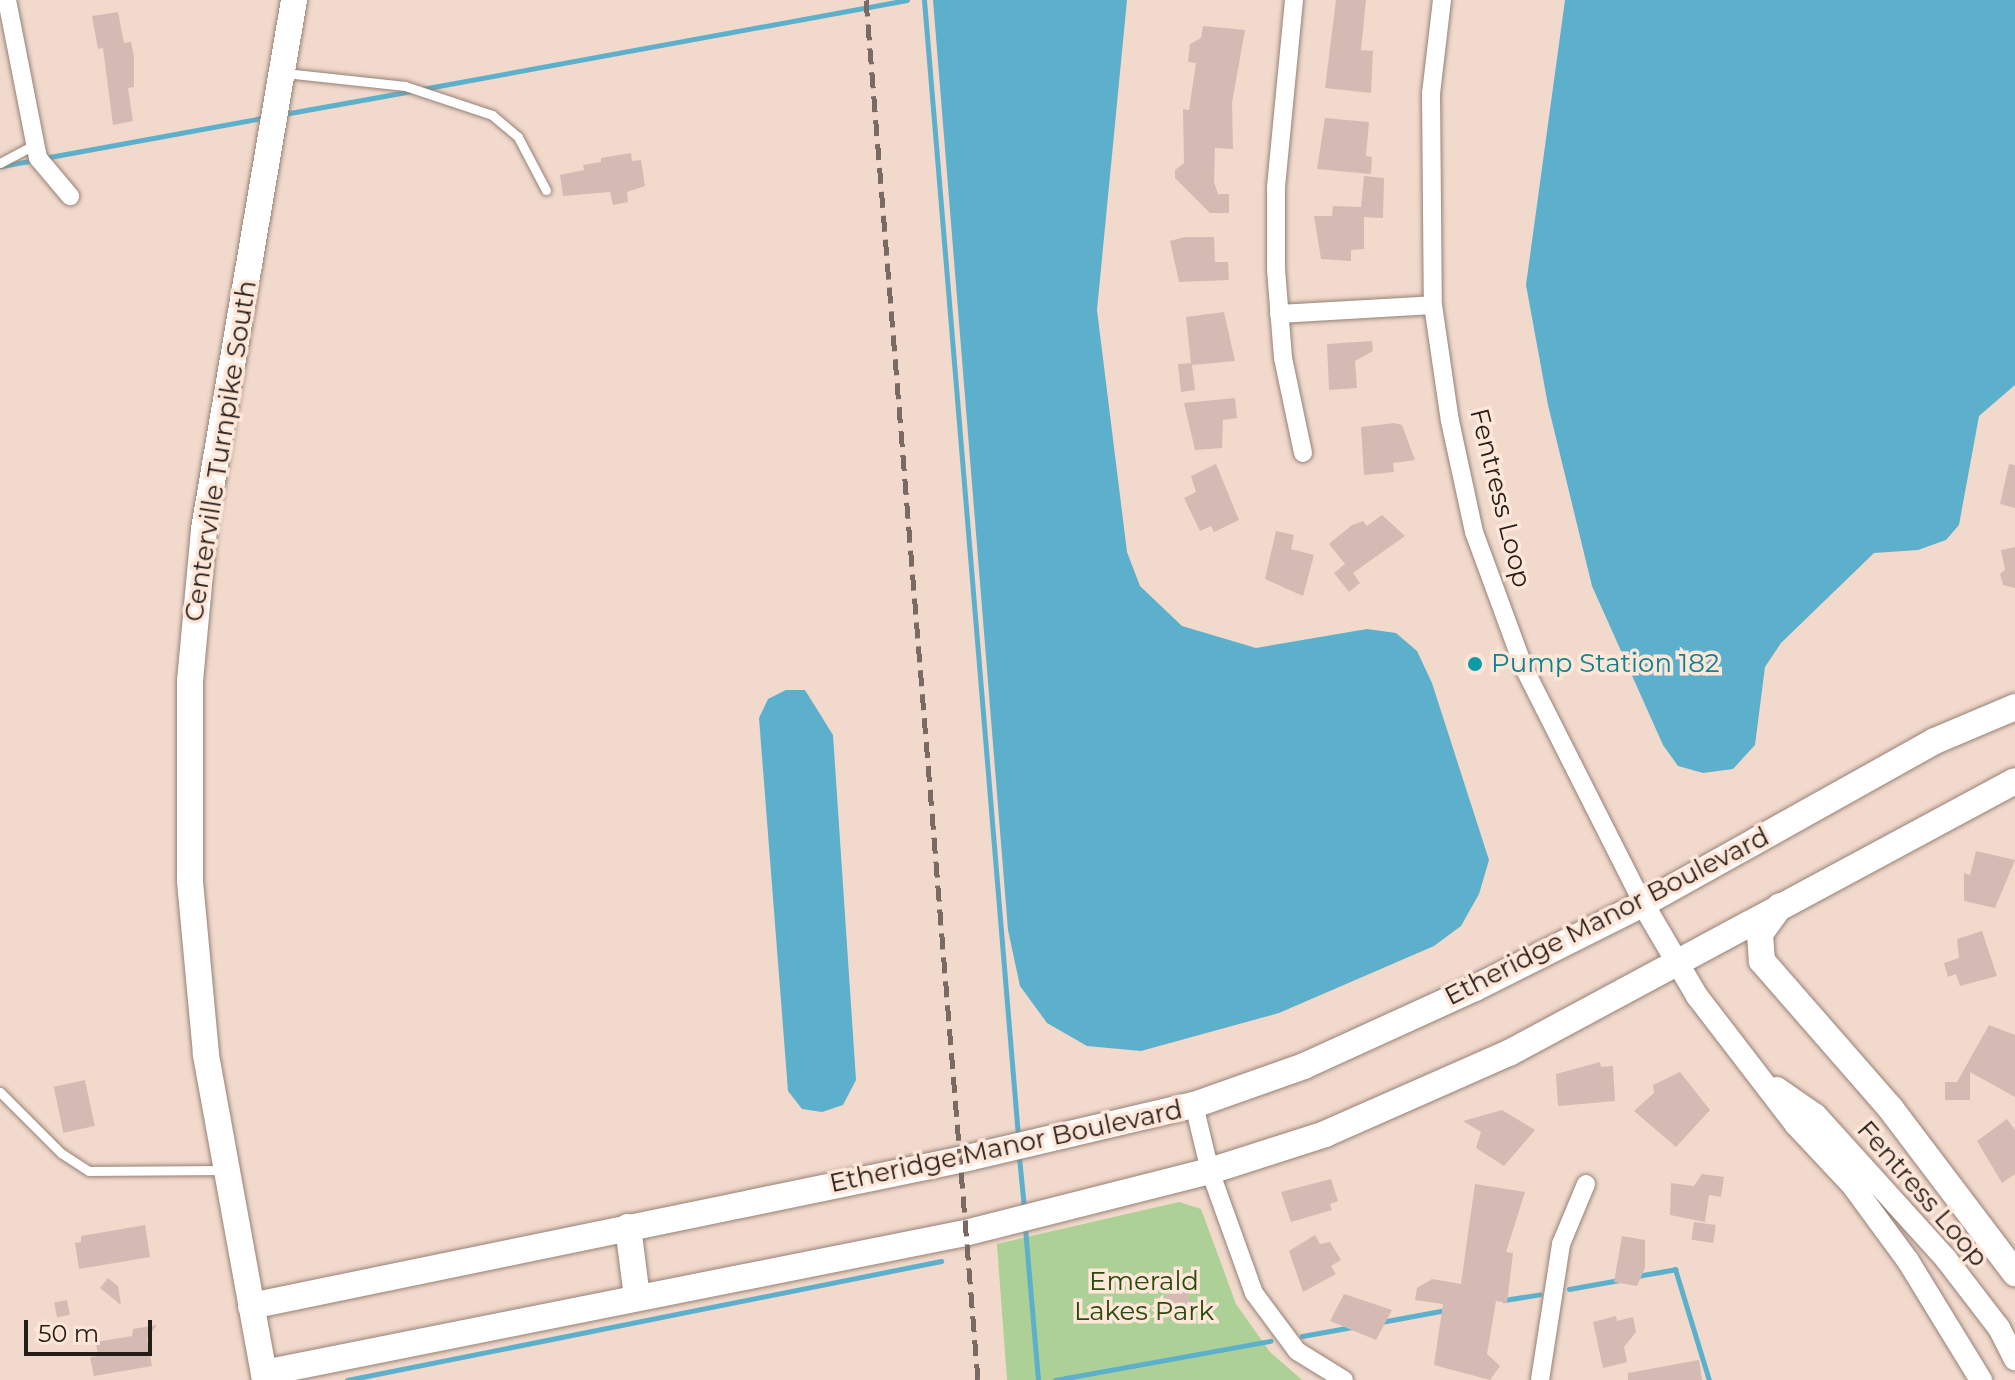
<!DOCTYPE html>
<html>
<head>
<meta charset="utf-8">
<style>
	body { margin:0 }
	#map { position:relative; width:2015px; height:1380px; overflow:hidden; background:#f1d9cc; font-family:Montserrat,sans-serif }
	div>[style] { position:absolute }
	.green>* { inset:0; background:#acd096 }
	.water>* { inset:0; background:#5db0cc }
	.stream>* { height:5px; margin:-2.5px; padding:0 2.5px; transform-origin:2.5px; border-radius:2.5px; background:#5db0cc }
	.building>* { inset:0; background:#d5bab4; transform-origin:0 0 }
	.roads { filter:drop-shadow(0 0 2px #978176) drop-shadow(0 0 2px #978176) }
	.service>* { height:9px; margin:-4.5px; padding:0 4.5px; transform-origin:4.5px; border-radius:4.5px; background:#fff }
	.minor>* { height:18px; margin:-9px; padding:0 9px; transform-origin:9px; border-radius:9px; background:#fff }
	.tertiary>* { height:22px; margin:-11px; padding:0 11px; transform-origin:11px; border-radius:11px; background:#fff }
	.secondary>* { height:26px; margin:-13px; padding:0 13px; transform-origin:13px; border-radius:13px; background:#fff }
	.rail>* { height:5px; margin-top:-2.5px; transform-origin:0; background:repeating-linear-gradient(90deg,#796b63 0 16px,transparent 0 24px) }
	.dots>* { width:22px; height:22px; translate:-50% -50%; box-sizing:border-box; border:4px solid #fee6d9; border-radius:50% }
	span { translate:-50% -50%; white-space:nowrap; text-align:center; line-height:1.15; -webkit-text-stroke:7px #fee6d9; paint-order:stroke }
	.street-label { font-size:26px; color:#251d18 }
	.culture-label { font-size:26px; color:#0d838f }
	.left { translate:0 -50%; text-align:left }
	.park-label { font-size:26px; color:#294a0c }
	.scale { position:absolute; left:24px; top:1320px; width:128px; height:36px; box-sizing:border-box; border:4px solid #251d18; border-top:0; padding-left:10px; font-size:24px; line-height:28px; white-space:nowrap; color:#251d18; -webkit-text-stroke:6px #fee6d9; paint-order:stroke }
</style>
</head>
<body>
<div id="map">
	<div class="green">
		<div style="clip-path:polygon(1179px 1202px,1201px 1209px,1236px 1304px,1270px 1352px,1302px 1380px,1007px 1380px,997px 1244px)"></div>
	</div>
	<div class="water">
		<div style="clip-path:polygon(933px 0,1127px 0,1097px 310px,1127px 552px,1140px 586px,1182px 626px,1256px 648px,1367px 629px,1396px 633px,1417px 651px,1432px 683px,1489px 860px,1479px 894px,1461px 926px,1434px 946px,1279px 1013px,1141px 1051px,1087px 1046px,1047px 1023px,1020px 986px,1008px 930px)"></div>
		<div style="clip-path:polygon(1565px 0,2015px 0,2015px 385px,1979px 416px,1959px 525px,1946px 540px,1918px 550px,1874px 553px,1781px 643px,1765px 667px,1755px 745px,1733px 769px,1703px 773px,1678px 766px,1663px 745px,1592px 586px,1548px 405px,1526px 285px)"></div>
		<div style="clip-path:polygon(786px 690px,805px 690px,833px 735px,856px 1080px,843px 1105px,822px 1112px,802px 1109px,788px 1091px,759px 718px,768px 699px)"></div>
	</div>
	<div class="stream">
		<div style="left:924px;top:0;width:1141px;rotate:85.27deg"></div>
		<div style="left:422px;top:89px;width:493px;rotate:-10.4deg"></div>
		<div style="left:284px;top:114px;width:130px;rotate:-10.2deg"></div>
		<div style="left:44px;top:158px;width:227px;rotate:-10.4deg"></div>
		<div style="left:1px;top:166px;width:34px;rotate:-10deg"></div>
		<div style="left:1019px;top:1157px;width:51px;rotate:84.4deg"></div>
		<div style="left:1025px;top:1228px;width:153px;rotate:85.1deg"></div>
		<div style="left:1637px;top:1276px;width:39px;rotate:-10deg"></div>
		<div style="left:1675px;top:1269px;width:116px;rotate:73deg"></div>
		<div style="left:1569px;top:1289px;width:51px;rotate:-10.2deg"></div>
		<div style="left:1504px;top:1300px;width:36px;rotate:-9deg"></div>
		<div style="left:1381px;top:1322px;width:66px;rotate:-10.5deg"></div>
		<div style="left:1302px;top:1336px;width:51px;rotate:-10.2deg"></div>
		<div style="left:347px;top:1380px;width:606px;rotate:-11.33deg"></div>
		<div style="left:1055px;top:1380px;width:219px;rotate:-10.3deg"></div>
	</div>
	<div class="building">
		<div style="clip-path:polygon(1336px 0,1366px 0,1361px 50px,1373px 51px,1371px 93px,1325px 88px)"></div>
		<div style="clip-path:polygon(118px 12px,124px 43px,131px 42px,134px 57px,134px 87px,128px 88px,133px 121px,113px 125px,103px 48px,98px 49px,92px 16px)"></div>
		<div style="clip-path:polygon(1203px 26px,1245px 30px,1232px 103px,1233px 149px,1215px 148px,1214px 182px,1218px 194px,1229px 194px,1229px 213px,1210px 213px,1175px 178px,1175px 170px,1184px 163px,1183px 109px,1189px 110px,1196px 63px,1188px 62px,1190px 44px,1201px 38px)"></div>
		<div style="clip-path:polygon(1325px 118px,1369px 122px,1366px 156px,1372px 157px,1371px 174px,1317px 169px)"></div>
		<div style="clip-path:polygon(631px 153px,632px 161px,641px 160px,645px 186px,627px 192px,628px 202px,613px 205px,610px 192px,563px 196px,560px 175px,584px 170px,583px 165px,601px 162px,601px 158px)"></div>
		<div style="clip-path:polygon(1364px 176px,1384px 178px,1383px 218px,1364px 217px,1364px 249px,1351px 250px,1351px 261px,1321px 259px,1314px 216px,1332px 216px,1333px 206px,1361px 207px)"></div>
		<div style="clip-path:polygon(1185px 237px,1214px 237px,1215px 262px,1228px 262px,1229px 280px,1179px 282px,1170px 241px)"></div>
		<div style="clip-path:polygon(1224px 312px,1235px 361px,1192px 365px,1195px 390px,1181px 392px,1178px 364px,1191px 363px,1186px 317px)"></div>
		<div style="clip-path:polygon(1372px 341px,1373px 351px,1355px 361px,1357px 388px,1329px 390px,1327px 344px)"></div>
		<div style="clip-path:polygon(1235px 398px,1237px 418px,1223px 420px,1222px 448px,1195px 450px,1184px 403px)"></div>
		<div style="clip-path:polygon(1394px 423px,1402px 425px,1415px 460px,1393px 463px,1394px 472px,1364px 475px,1361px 427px)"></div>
		<div style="clip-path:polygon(1216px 464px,1239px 520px,1214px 532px,1211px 526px,1200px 531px,1184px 498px,1196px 492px,1191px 476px)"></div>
		<div style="clip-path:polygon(2009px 464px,2015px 465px,2015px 508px,2000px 504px)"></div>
		<div style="clip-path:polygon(1382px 515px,1405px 536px,1353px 573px,1360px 583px,1349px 592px,1334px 573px,1345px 564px,1329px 544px,1352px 525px,1363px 521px,1367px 526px)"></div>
		<div style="clip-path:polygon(1276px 531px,1294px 535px,1291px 549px,1314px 555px,1303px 596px,1265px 579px)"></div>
		<div style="clip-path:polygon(2015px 547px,2015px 588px,2003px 585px,2000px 574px,2005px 570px,2001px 550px)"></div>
		<div style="clip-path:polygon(1976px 851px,2015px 860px,1995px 908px,1964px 901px,1964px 873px,1970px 875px)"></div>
		<div style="clip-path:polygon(1982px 931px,1997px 976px,1960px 986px,1956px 974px,1948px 977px,1944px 963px,1959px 958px,1957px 939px)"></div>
		<div style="clip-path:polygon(1989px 1025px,2015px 1035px,2015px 1097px,1970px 1072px,1970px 1100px,1945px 1100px,1945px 1082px,1957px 1082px)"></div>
		<div style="clip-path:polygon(1600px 1062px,1601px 1067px,1613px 1066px,1615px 1101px,1558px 1106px,1556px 1074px)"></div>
		<div style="clip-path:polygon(1680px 1072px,1710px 1110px,1676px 1147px,1634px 1111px,1654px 1093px,1653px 1085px)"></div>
		<div style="left:85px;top:1080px;width:47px;height:32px;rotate:78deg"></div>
		<div style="clip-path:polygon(1502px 1110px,1535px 1130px,1504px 1166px,1476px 1148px,1481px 1132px,1463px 1121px)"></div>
		<div style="clip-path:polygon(2007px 1119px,2015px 1130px,2015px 1174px,2002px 1183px,1977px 1141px)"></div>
		<div style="clip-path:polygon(1702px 1174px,1724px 1177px,1721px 1197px,1709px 1195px,1705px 1222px,1670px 1215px,1671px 1183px,1694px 1186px)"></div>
		<div style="clip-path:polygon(1331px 1179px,1338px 1201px,1330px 1204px,1332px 1210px,1291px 1222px,1281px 1192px)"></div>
		<div style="clip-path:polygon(1475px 1184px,1525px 1192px,1506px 1252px,1513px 1253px,1507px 1303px,1496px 1301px,1487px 1354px,1500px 1366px,1490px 1380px,1434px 1365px,1443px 1304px,1415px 1300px,1417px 1288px,1432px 1279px,1461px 1284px)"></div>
		<div style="left:1694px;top:1222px;width:22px;height:18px;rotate:8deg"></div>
		<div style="clip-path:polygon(145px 1225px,150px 1257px,79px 1269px,75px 1243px,81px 1242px,81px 1236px)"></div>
		<div style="clip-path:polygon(1315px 1235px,1320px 1244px,1330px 1242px,1341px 1260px,1331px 1266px,1336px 1274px,1303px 1292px,1289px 1251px)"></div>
		<div style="clip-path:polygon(1622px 1236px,1645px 1240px,1645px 1268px,1637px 1286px,1614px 1282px)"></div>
		<div style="clip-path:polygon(108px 1278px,118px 1286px,121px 1305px,100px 1288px)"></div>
		<div style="left:1186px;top:1289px;width:17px;height:23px;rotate:73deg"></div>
		<div style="clip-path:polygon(1344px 1294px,1392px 1310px,1376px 1340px,1330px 1321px)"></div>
		<div style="left:67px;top:1300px;width:15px;height:13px;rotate:79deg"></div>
		<div style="clip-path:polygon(1616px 1316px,1617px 1321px,1633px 1317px,1636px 1332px,1624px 1347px,1627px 1362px,1603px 1368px,1593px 1322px)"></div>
		<div style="clip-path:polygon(157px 1325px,147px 1338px,152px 1366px,94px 1376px,90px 1357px,98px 1356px,96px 1342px,132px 1336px,133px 1329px)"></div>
		<div style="clip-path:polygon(1699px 1360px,1702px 1380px,1628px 1380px,1628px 1373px)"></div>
	</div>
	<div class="roads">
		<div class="service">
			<div style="left:285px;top:73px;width:121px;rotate:6.2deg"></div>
			<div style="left:405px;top:86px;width:92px;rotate:18.4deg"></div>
			<div style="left:492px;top:115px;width:34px;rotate:40deg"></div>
			<div style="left:518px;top:137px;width:60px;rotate:62.2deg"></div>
			<div style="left:0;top:163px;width:40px;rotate:-28deg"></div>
			<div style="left:0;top:1092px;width:86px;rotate:45deg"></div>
			<div style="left:61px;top:1153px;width:33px;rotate:33deg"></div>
			<div style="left:89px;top:1171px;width:134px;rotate:-0.4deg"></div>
		</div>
		<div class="minor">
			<div style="left:7px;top:0;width:161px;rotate:78.9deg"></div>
			<div style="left:38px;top:158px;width:50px;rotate:49.9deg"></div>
			<div style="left:1294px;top:0;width:189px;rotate:95.5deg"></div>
			<div style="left:1276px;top:188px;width:81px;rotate:90deg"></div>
			<div style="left:1276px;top:269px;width:89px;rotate:85.5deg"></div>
			<div style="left:1283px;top:358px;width:97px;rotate:78.1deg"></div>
			<div style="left:1442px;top:0;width:94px;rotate:96.7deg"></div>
			<div style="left:1431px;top:93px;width:212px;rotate:89.5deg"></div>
			<div style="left:1433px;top:305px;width:117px;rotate:81.7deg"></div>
			<div style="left:1450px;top:421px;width:114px;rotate:77.8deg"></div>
			<div style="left:1474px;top:532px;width:145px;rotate:69.8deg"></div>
			<div style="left:1524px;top:668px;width:264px;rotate:63.2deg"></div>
			<div style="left:1279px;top:314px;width:154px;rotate:-3.3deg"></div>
			<div style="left:1194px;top:1105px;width:68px;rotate:76.4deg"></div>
			<div style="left:1210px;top:1171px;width:130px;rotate:70.2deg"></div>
			<div style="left:1254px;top:1293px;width:72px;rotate:53.4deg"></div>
			<div style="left:1297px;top:1351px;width:55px;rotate:31.7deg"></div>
			<div style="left:1540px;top:1380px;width:138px;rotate:-81.2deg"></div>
			<div style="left:1561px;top:1244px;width:65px;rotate:-67.4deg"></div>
		</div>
		<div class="tertiary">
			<div style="left:1643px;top:904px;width:107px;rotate:59.6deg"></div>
			<div style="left:1697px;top:996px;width:163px;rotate:52.5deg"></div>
			<div style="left:1796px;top:1125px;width:83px;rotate:46.9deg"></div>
			<div style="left:1853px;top:1186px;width:93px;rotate:53.7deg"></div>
			<div style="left:1908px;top:1261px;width:140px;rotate:58.5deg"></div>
			<div style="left:1777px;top:1088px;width:47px;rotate:34.7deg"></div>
			<div style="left:1816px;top:1115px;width:194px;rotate:47.9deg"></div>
			<div style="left:1946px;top:1259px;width:87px;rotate:52.5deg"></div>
			<div style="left:1999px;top:1328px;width:35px;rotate:63deg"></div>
		</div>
		<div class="secondary">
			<div style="left:1780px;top:906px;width:34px;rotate:126deg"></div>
			<div style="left:1760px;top:934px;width:27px;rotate:86deg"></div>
			<div style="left:1762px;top:961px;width:196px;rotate:48.9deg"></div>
			<div style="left:1891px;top:1109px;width:206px;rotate:52.9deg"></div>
			<div style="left:628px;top:1227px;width:71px;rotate:82.7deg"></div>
			<div style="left:251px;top:1306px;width:723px;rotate:-11.65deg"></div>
			<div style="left:959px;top:1160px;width:241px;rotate:-13.2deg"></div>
			<div style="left:1194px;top:1105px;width:117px;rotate:-19.5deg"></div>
			<div style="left:1304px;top:1066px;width:188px;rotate:-24.5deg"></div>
			<div style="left:1475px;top:988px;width:188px;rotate:-26.6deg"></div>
			<div style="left:1643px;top:904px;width:334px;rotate:-29.2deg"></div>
			<div style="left:1935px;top:741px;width:87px;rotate:-23deg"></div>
			<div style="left:264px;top:1373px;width:715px;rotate:-11.29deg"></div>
			<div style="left:965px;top:1233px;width:253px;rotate:-14.2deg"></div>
			<div style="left:1210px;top:1171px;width:121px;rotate:-17.8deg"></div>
			<div style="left:1325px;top:1134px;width:201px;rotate:-23.8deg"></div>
			<div style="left:1509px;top:1053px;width:574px;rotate:-28.26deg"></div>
			<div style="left:265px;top:1380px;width:331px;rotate:-100.3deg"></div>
			<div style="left:206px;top:1054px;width:175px;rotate:-95.3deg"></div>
			<div style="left:190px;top:880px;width:199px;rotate:-90deg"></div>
			<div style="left:190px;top:681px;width:153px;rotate:-84.7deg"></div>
			<div style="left:204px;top:529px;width:537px;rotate:-80.34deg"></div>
		</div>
	</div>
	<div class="rail">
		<div style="left:866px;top:0;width:1385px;rotate:85.36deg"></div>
	</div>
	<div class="dots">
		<div style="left:1475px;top:664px;background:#0f9aa8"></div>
	</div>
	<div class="street-label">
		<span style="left:221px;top:451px;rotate:-81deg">Centerville Turnpike South</span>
		<span style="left:1500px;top:498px;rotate:76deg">Fentress Loop</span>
		<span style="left:1607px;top:917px;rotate:-27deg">Etheridge Manor Boulevard</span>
		<span style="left:1006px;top:1147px;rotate:-12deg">Etheridge Manor Boulevard</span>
		<span style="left:1922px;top:1194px;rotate:49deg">Fentress Loop</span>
	</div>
	<div class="culture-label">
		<span class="left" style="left:1491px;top:664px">Pump Station 182</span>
	</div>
	<div class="park-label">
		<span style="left:1144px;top:1297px">Emerald<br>Lakes Park</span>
	</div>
	<div class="scale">50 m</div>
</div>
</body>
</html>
